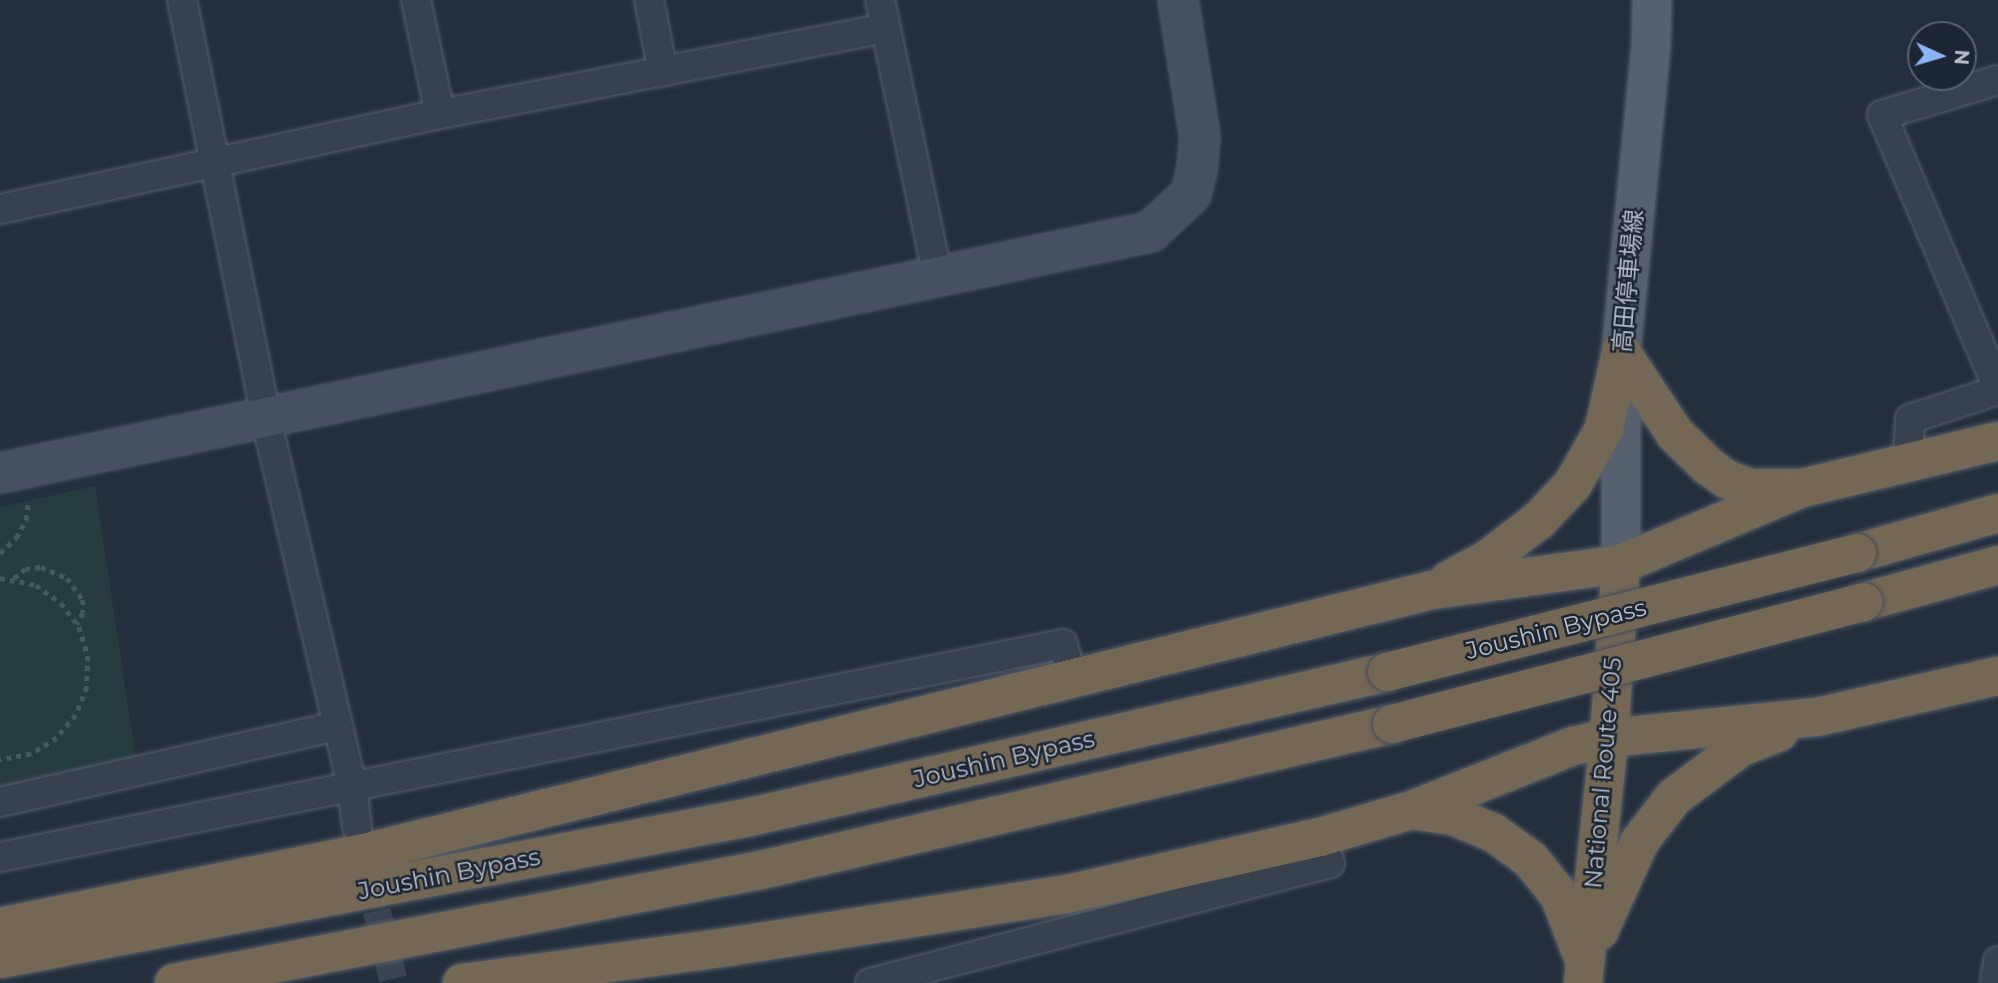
<!DOCTYPE html>
<html>
<head>
<meta charset="utf-8">
<style>
	body { margin:0 }
	#map { position:relative; width:1998px; height:983px; overflow:hidden; background:#242f3e; font-family:Montserrat,"Noto Sans JP",sans-serif }
	div>[style] { position:absolute }
	.green>* { inset:0; background:#263c3f }
	.street-tunnel>* { height:28px; margin-top:-14px; transform-origin:0; background:repeating-linear-gradient(90deg,#3a4453 0 28px,transparent 0 42px) }
	.path>* { height:4.5px; margin-top:-2.25px; transform-origin:0; background:repeating-linear-gradient(90deg,#44595c 0 5px,transparent 0 10px) }
	.roads { filter:drop-shadow(0 0 2px #565f6c) drop-shadow(0 0 2px #565f6c) }
	.street>* { height:28px; margin:-14px; padding:0 14px; transform-origin:14px; border-radius:14px; background:#38414e }
	.secondary>* { height:38px; margin:-19px; padding:0 19px; transform-origin:19px; border-radius:19px; background:#465061 }
	.primary>* { height:38px; margin:-19px; padding:0 19px; transform-origin:19px; border-radius:19px; background:#56606e }
	.highway>* { height:38px; margin:-19px; padding:0 19px; transform-origin:19px; border-radius:19px; background:#746855 }
	.bridges { filter:drop-shadow(0 0 2px #434c59) drop-shadow(0 0 2px #434c59) }
	.highway-bridge>* { height:38px; margin:-19px; padding:0 19px; transform-origin:19px; border-radius:19px; background:#746855 }
	span { translate:-50% -50%; white-space:nowrap; text-align:center; line-height:1.15; -webkit-text-stroke:5px #1d2633; paint-order:stroke }
	.street-label { font-size:24px; color:#b4bcc9 }
	.north { position:absolute; left:1907px; top:21px; width:70px; height:70px; box-sizing:border-box; background:#1d2633; border:2px solid #59626f; border-radius:50%; rotate:94deg; font-size:19px; font-weight:700; line-height:28px; text-align:center; color:#b4bcc9 }
	.north::after { content:''; display:block; margin:auto; width:24px; height:32px; background:#8ab4f8; clip-path:polygon(50% 0,100% 100%,50% 72%,0 100%) }
</style>
</head>
<body>
<div id="map">
	<div class="green">
		<div style="clip-path:polygon(95px 486px,136px 760px,0 789px,0 507px)"></div>
	</div>
	<div class="street-tunnel">
		<div style="left:367px;top:870px;width:116px;rotate:76.6deg"></div>
	</div>
	<div class="path">
		<div style="left:0;top:553px;width:22px;rotate:-43deg"></div>
		<div style="left:16px;top:538px;width:21px;rotate:-61deg"></div>
		<div style="left:26px;top:520px;width:17px;rotate:-83deg"></div>
		<div style="left:0;top:578px;width:37px;rotate:11deg"></div>
		<div style="left:36px;top:585px;width:31px;rotate:36deg"></div>
		<div style="left:61px;top:603px;width:30px;rotate:53deg"></div>
		<div style="left:79px;top:627px;width:30px;rotate:73deg"></div>
		<div style="left:88px;top:656px;width:31px;rotate:92deg"></div>
		<div style="left:87px;top:687px;width:30px;rotate:111deg"></div>
		<div style="left:76px;top:715px;width:30px;rotate:130deg"></div>
		<div style="left:57px;top:738px;width:31px;rotate:148deg"></div>
		<div style="left:31px;top:754px;width:32px;rotate:169deg"></div>
		<div style="left:14px;top:578px;width:14px;rotate:-39deg"></div>
		<div style="left:25px;top:569px;width:16px;rotate:-7deg"></div>
		<div style="left:41px;top:567px;width:28px;rotate:23deg"></div>
		<div style="left:67px;top:578px;width:27px;rotate:54deg"></div>
		<div style="left:83px;top:600px;width:13px;rotate:90deg"></div>
		<div style="left:83px;top:613px;width:13px;rotate:119deg"></div>
	</div>
	<div class="roads">
		<div class="street">
			<div style="left:182px;top:0;width:449px;rotate:78.6deg"></div>
			<div style="left:271px;top:440px;width:354px;rotate:76.8deg"></div>
			<div style="left:352px;top:785px;width:42px;rotate:83.2deg"></div>
			<div style="left:416px;top:0;width:116px;rotate:78.1deg"></div>
			<div style="left:649px;top:0;width:73px;rotate:79deg"></div>
			<div style="left:880px;top:0;width:283px;rotate:78.2deg"></div>
			<div style="left:1998px;top:80px;width:121px;rotate:163.2deg"></div>
			<div style="left:1882px;top:115px;width:297px;rotate:67deg"></div>
			<div style="left:0;top:209px;width:450px;rotate:-12.2deg"></div>
			<div style="left:440px;top:114px;width:454px;rotate:-10.9deg"></div>
			<div style="left:1908px;top:461px;width:42px;rotate:-87.3deg"></div>
			<div style="left:1910px;top:419px;width:93px;rotate:-18.2deg"></div>
			<div style="left:0;top:802px;width:345px;rotate:-12.7deg"></div>
			<div style="left:0;top:857px;width:1084px;rotate:-11.33deg"></div>
			<div style="left:1063px;top:644px;width:38px;rotate:75deg"></div>
			<div style="left:870px;top:983px;width:475px;rotate:-14.6deg"></div>
			<div style="left:1330px;top:863px;width:28px;rotate:-111deg"></div>
			<div style="left:1995px;top:983px;width:22px;rotate:-82deg"></div>
		</div>
		<div class="secondary">
			<div style="left:0;top:473px;width:1175px;rotate:-11.84deg"></div>
			<div style="left:1150px;top:232px;width:56px;rotate:-42.8deg"></div>
			<div style="left:1191px;top:194px;width:25px;rotate:-76deg"></div>
			<div style="left:1197px;top:170px;width:33px;rotate:-85deg"></div>
			<div style="left:1200px;top:137px;width:139px;rotate:-99.1deg"></div>
		</div>
		<div class="primary">
			<div style="left:1621px;top:564px;width:212px;rotate:-90deg"></div>
			<div style="left:1621px;top:352px;width:309px;rotate:-84.4deg"></div>
			<div style="left:1651px;top:44px;width:44px;rotate:-88.7deg"></div>
		</div>
		<div class="highway">
			<div style="left:1621px;top:352px;width:98px;rotate:56.6deg"></div>
			<div style="left:1675px;top:434px;width:46px;rotate:44.1deg"></div>
			<div style="left:1708px;top:466px;width:22px;rotate:36deg"></div>
			<div style="left:1726px;top:479px;width:27px;rotate:20deg"></div>
			<div style="left:1751px;top:488px;width:42px"></div>
			<div style="left:1857px;top:553px;width:147px;rotate:-15.8deg"></div>
			<div style="left:1449px;top:580px;width:44px;rotate:-28.3deg"></div>
			<div style="left:1488px;top:559px;width:64px;rotate:-37.4deg"></div>
			<div style="left:1539px;top:520px;width:50px;rotate:-46.6deg"></div>
			<div style="left:1573px;top:484px;width:63px;rotate:-60.6deg"></div>
			<div style="left:1604px;top:429px;width:79px;rotate:-77.6deg"></div>
			<div style="left:1863px;top:602px;width:140px;rotate:-15.3deg"></div>
			<div style="left:1412px;top:810px;width:41px;rotate:8.3deg"></div>
			<div style="left:1453px;top:816px;width:44px;rotate:22.5deg"></div>
			<div style="left:1494px;top:833px;width:46px;rotate:36.1deg"></div>
			<div style="left:1531px;top:860px;width:45px;rotate:51.3deg"></div>
			<div style="left:1559px;top:895px;width:66px;rotate:68.8deg"></div>
			<div style="left:0;top:927px;width:380px;rotate:-11.5deg"></div>
			<div style="left:372px;top:851px;width:1092px;rotate:-13.83deg"></div>
			<div style="left:1432px;top:590px;width:191px;rotate:-7.8deg"></div>
			<div style="left:1621px;top:564px;width:196px;rotate:-22.8deg"></div>
			<div style="left:1802px;top:488px;width:202px;rotate:-13.5deg"></div>
			<div style="left:1599px;top:931px;width:99px;rotate:-65.5deg"></div>
			<div style="left:1640px;top:841px;width:56px;rotate:-52.3deg"></div>
			<div style="left:1674px;top:797px;width:84px;rotate:-36.7deg"></div>
			<div style="left:1741px;top:747px;width:41px;rotate:-21.5deg"></div>
			<div style="left:0;top:959px;width:763px;rotate:-10.72deg"></div>
			<div style="left:750px;top:817px;width:653px;rotate:-12.82deg"></div>
			<div style="left:174px;top:983px;width:598px;rotate:-10.9deg"></div>
			<div style="left:761px;top:870px;width:648px;rotate:-13.03deg"></div>
			<div style="left:462px;top:983px;width:275px;rotate:-7.7deg"></div>
			<div style="left:734px;top:946px;width:337px;rotate:-8.9deg"></div>
			<div style="left:1067px;top:894px;width:259px;rotate:-12.7deg"></div>
			<div style="left:1320px;top:837px;width:96px;rotate:-16.4deg"></div>
			<div style="left:1412px;top:810px;width:173px;rotate:-21.7deg"></div>
			<div style="left:1573px;top:746px;width:37px;rotate:-13deg"></div>
			<div style="left:1609px;top:738px;width:209px;rotate:-5.8deg"></div>
			<div style="left:1817px;top:717px;width:186px;rotate:-12.8deg"></div>
			<div style="left:1583px;top:983px;width:246px;rotate:-83.9deg"></div>
			<div style="left:1609px;top:738px;width:174px;rotate:-86.1deg"></div>
		</div>
	</div>
	<div class="bridges">
		<div class="highway-bridge">
			<div style="left:1387px;top:672px;width:485px;rotate:-14.2deg"></div>
			<div style="left:1392px;top:724px;width:487px;rotate:-14.5deg"></div>
		</div>
	</div>
	<div class="street-label">
		<span style="left:1628px;top:281px;rotate:-85deg">高田停車場線</span>
		<span style="left:1556px;top:629px;rotate:-14deg">Joushin Bypass</span>
		<span style="left:1004px;top:759px;rotate:-13deg">Joushin Bypass</span>
		<span style="left:1603px;top:773px;rotate:-85deg">National Route 405</span>
		<span style="left:449px;top:874px;rotate:-11deg">Joushin Bypass</span>
	</div>
	<div class="north">N</div>
</div>
</body>
</html>
